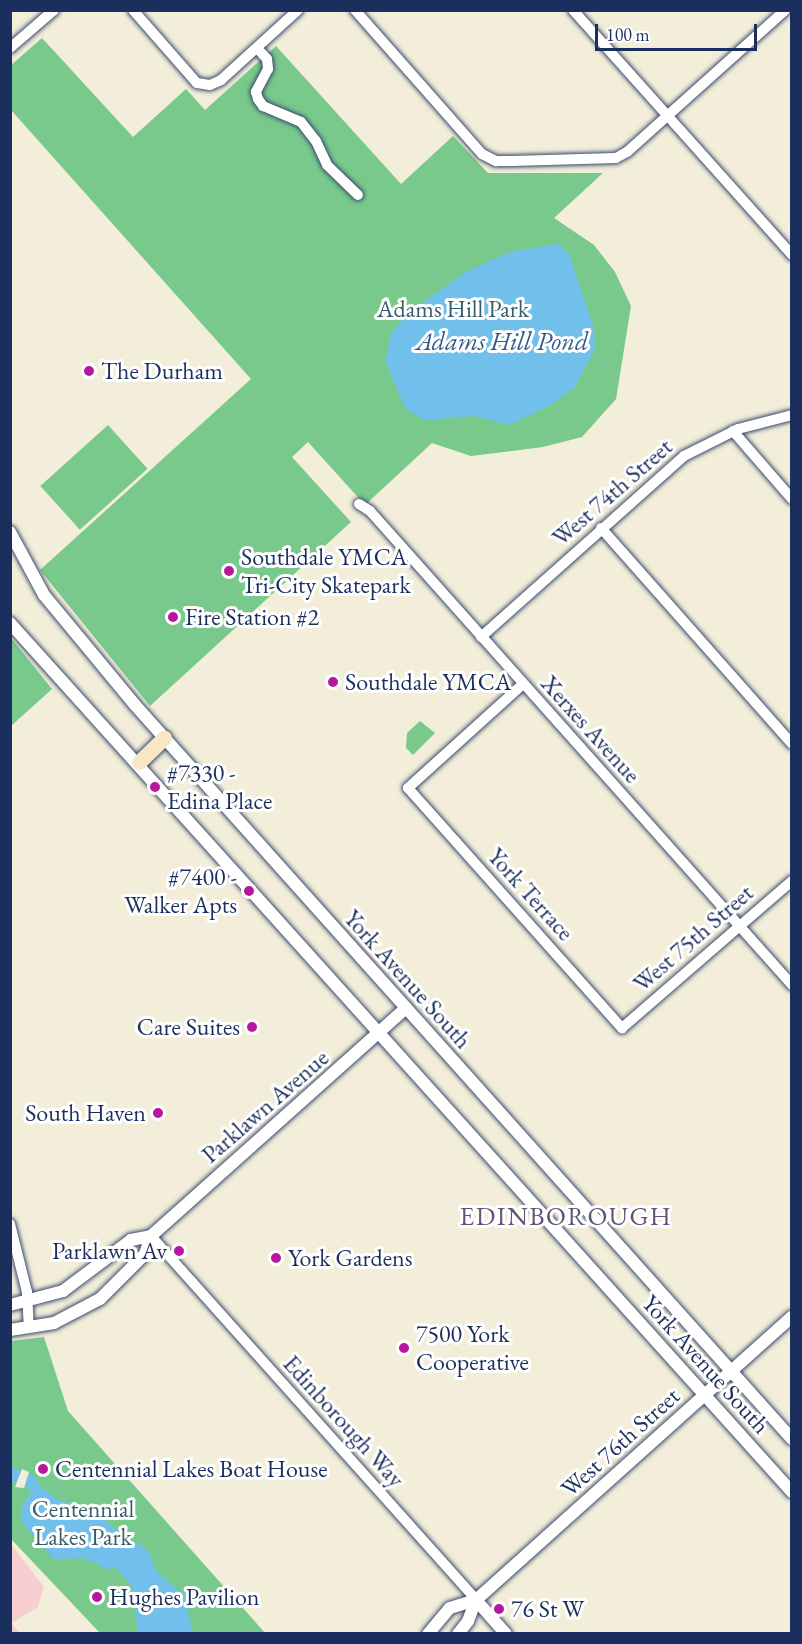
<!DOCTYPE html>
<html>
<head>
<meta charset="utf-8">
<style>
	body { margin:0 }
	#map { position:relative; width:802px; height:1644px; overflow:hidden; background:#f2eed9; font-family:"EB Garamond",serif }
	div>[style] { position:absolute }
	.built>* { inset:0; background:#f7cfd0 }
	.green>* { inset:0; background:#78c98b; transform-origin:0 0 }
	.water>* { inset:0; background:#71c0ec }
	.pier>* { inset:0; background:#f2eed9 }
	.roads { filter:drop-shadow(0 0 2px #3b4c70) drop-shadow(0 0 2px #3b4c70) }
	.minor>* { height:10px; margin:-5px; padding:0 5px; transform-origin:5px; border-radius:5px; background:#fff }
	.tertiary>* { height:12px; margin:-6px; padding:0 6px; transform-origin:6px; border-radius:6px; background:#fff }
	.secondary>* { height:15px; margin:-7.5px; padding:0 7.5px; transform-origin:7.5px; border-radius:7.5px; background:#f9e7c3 }
	.dots>* { width:16px; height:16px; translate:-50% -50%; box-sizing:border-box; border:3px solid #fff; border-radius:50% }
	span { translate:-50% -50%; white-space:nowrap; text-align:center; line-height:1.15; -webkit-text-stroke:6px #fff; paint-order:stroke }
	.park-label { font-size:24px; color:#375d6c }
	.poi-label { font-size:24px; color:#1b2f5e }
	.left { translate:0 -50%; text-align:left }
	.right { translate:-100% -50%; text-align:right }
	.street-label { font-size:24px; color:#1b2f5e }
	.water-label { font-size:26px; color:#355a89; font-style:italic }
	.neighbourhood-label { font-size:26px; color:#5f557c; letter-spacing:1.5px }
	.frame { position:absolute; inset:0; border:12px solid #1b2f5e; pointer-events:none }
	.scale { position:absolute; left:595px; top:24px; width:162px; height:27px; box-sizing:border-box; border:3px solid #1b2f5e; border-top:0; padding-left:8px; font-size:18px; line-height:21px; white-space:nowrap; color:#1b2f5e; -webkit-text-stroke:4px #fff; paint-order:stroke }
</style>
</head>
<body>
<div id="map">
	<div class="built">
		<div style="clip-path:polygon(11px 1544px,44px 1587px,38px 1607px,11px 1623px,20px 1633px,11px 1633px)"></div>
	</div>
	<div class="green">
		<div style="clip-path:polygon(42px 38px,133px 137px,186px 89px,205px 110px,276px 46px,401px 184px,453px 136px,488px 173px,603px 173px,554px 218px,594px 245px,615px 272px,631px 306px,616px 399px,582px 437px,543px 447px,471px 456px,432px 443px,365px 505px,308px 442px,292px 457px,351px 522px,150px 706px,40px 570px,251px 379px,11px 110px,10px 66px)"></div>
		<div style="left:108px;top:425px;width:59px;height:91px;rotate:48deg"></div>
		<div style="clip-path:polygon(11px 638px,52px 689px,11px 726px,10px 726px)"></div>
		<div style="clip-path:polygon(420px 721px,435px 733px,413px 755px,406px 748px,407px 733px)"></div>
		<div style="clip-path:polygon(44px 1337px,68px 1411px,265px 1633px,100px 1633px,11px 1539px,11px 1341px)"></div>
	</div>
	<div class="water">
		<div style="clip-path:polygon(559px 244px,569px 254px,594px 329px,595px 349px,575px 387px,551px 405px,509px 425px,475px 416px,424px 420px,405px 408px,385px 360px,391px 334px,408px 313px,464px 273px,493px 259px,514px 251px)"></div>
		<div style="clip-path:polygon(10px 1467px,35px 1476px,40px 1487px,61px 1501px,94px 1510px,117px 1531px,148px 1550px,157px 1572px,184px 1595px,193px 1633px,138px 1633px,132px 1586px,117px 1569px,113px 1566px,110px 1570px,83px 1558px,54px 1559px,22px 1523px,21px 1509px,31px 1491px,23px 1484px,11px 1482px)"></div>
	</div>
	<div class="pier">
		<div style="clip-path:polygon(22px 1469px,29px 1472px,24px 1488px,15px 1487px)"></div>
	</div>
	<div class="roads">
		<div class="minor">
			<div style="left:133px;top:10px;width:97px;rotate:48.8deg"></div>
			<div style="left:197px;top:83px;width:13px;rotate:9deg"></div>
			<div style="left:210px;top:85px;width:12px;rotate:-24deg"></div>
			<div style="left:221px;top:80px;width:104px;rotate:-42.3deg"></div>
			<div style="left:355px;top:10px;width:192px;rotate:48.6deg"></div>
			<div style="left:482px;top:154px;width:16px;rotate:27deg"></div>
			<div style="left:496px;top:161px;width:16px"></div>
			<div style="left:512px;top:161px;width:104px;rotate:-1.7deg"></div>
			<div style="left:616px;top:158px;width:13px;rotate:-29deg"></div>
			<div style="left:627px;top:152px;width:212px;rotate:-41.9deg"></div>
			<div style="left:573px;top:10px;width:329px;rotate:48.2deg"></div>
			<div style="left:10px;top:48px;width:58px;rotate:-40.8deg"></div>
			<div style="left:257px;top:48px;width:15px;rotate:48deg"></div>
			<div style="left:267px;top:59px;width:10px;rotate:84deg"></div>
			<div style="left:268px;top:69px;width:26px;rotate:118deg"></div>
			<div style="left:256px;top:92px;width:7px;rotate:74deg"></div>
			<div style="left:258px;top:99px;width:9px;rotate:54deg"></div>
			<div style="left:263px;top:106px;width:41px;rotate:22.8deg"></div>
			<div style="left:301px;top:122px;width:24px;rotate:52deg"></div>
			<div style="left:316px;top:141px;width:26px;rotate:65deg"></div>
			<div style="left:327px;top:165px;width:43px;rotate:44.1deg"></div>
			<div style="left:733px;top:431px;width:90px;rotate:49.1deg"></div>
			<div style="left:359px;top:504px;width:13px;rotate:32deg"></div>
			<div style="left:370px;top:511px;width:635px;rotate:48.32deg"></div>
			<div style="left:601px;top:528px;width:288px;rotate:48.5deg"></div>
			<div style="left:481px;top:637px;width:272px;rotate:-41.7deg"></div>
			<div style="left:684px;top:456px;width:60px;rotate:-26.6deg"></div>
			<div style="left:738px;top:429px;width:56px;rotate:-14.5deg"></div>
			<div style="left:523px;top:684px;width:155px;rotate:137.9deg"></div>
			<div style="left:408px;top:788px;width:322px;rotate:48.3deg"></div>
			<div style="left:622px;top:1028px;width:225px;rotate:-40.9deg"></div>
			<div style="left:10px;top:1224px;width:70px;rotate:76deg"></div>
			<div style="left:27px;top:1292px;width:36px;rotate:87deg"></div>
			<div style="left:151px;top:1236px;width:488px;rotate:48.2deg"></div>
		</div>
		<div class="tertiary">
			<div style="left:10px;top:532px;width:72px;rotate:61.6deg"></div>
			<div style="left:44px;top:595px;width:143px;rotate:50.4deg"></div>
			<div style="left:135px;top:705px;width:985px;rotate:48.17deg"></div>
			<div style="left:10px;top:623px;width:1169px;rotate:48.02deg"></div>
			<div style="left:10px;top:1305px;width:55px;rotate:-14.8deg"></div>
			<div style="left:63px;top:1291px;width:85px;rotate:-36.9deg"></div>
			<div style="left:131px;top:1240px;width:20px;rotate:-11deg"></div>
			<div style="left:10px;top:1330px;width:45px;rotate:-9deg"></div>
			<div style="left:54px;top:1323px;width:52px;rotate:-27.6deg"></div>
			<div style="left:100px;top:1299px;width:64px;rotate:-45deg"></div>
			<div style="left:145px;top:1254px;width:19px;rotate:-72deg"></div>
			<div style="left:151px;top:1236px;width:342px;rotate:-41.8deg"></div>
			<div style="left:476px;top:1600px;width:45px;rotate:48.6deg"></div>
			<div style="left:428px;top:1634px;width:34px;rotate:-50deg"></div>
			<div style="left:450px;top:1608px;width:27px;rotate:-17deg"></div>
			<div style="left:476px;top:1600px;width:425px;rotate:-41.9deg"></div>
			<div style="left:458px;top:1634px;width:16px;rotate:-52deg"></div>
			<div style="left:468px;top:1621px;width:22px;rotate:-69deg"></div>
		</div>
		<div class="secondary">
			<div style="left:139px;top:762px;width:35px;rotate:-44deg"></div>
		</div>
	</div>
	<div class="dots">
		<div style="left:89px;top:371px;background:#b5179e"></div>
		<div style="left:229px;top:571px;background:#b5179e"></div>
		<div style="left:173px;top:617px;background:#b5179e"></div>
		<div style="left:333px;top:682px;background:#b5179e"></div>
		<div style="left:155px;top:787px;background:#b5179e"></div>
		<div style="left:249px;top:891px;background:#b5179e"></div>
		<div style="left:252px;top:1027px;background:#b5179e"></div>
		<div style="left:158px;top:1113px;background:#b5179e"></div>
		<div style="left:179px;top:1251px;background:#b5179e"></div>
		<div style="left:276px;top:1258px;background:#b5179e"></div>
		<div style="left:404px;top:1348px;background:#b5179e"></div>
		<div style="left:43px;top:1469px;background:#b5179e"></div>
		<div style="left:97px;top:1597px;background:#b5179e"></div>
		<div style="left:499px;top:1609px;background:#b5179e"></div>
	</div>
	<div class="park-label">
		<span style="left:453px;top:309px">Adams Hill Park</span>
		<span style="left:83px;top:1523px">Centennial<br>Lakes Park</span>
	</div>
	<div class="poi-label">
		<span class="left" style="left:101px;top:371px">The Durham</span>
		<span class="left" style="left:241px;top:571px">Southdale YMCA<br>Tri-City Skatepark</span>
		<span class="left" style="left:185px;top:617px">Fire Station #2</span>
		<span class="left" style="left:345px;top:682px">Southdale YMCA</span>
		<span class="left" style="left:167px;top:787px">#7330 -<br>Edina Place</span>
		<span class="right" style="left:237px;top:891px">#7400 -<br>Walker Apts</span>
		<span class="right" style="left:240px;top:1027px">Care Suites</span>
		<span class="right" style="left:146px;top:1113px">South Haven</span>
		<span class="right" style="left:167px;top:1251px">Parklawn Av</span>
		<span class="left" style="left:288px;top:1258px">York Gardens</span>
		<span class="left" style="left:416px;top:1348px">7500 York<br>Cooperative</span>
		<span class="left" style="left:55px;top:1469px">Centennial Lakes Boat House</span>
		<span class="left" style="left:109px;top:1597px">Hughes Pavilion</span>
		<span class="left" style="left:511px;top:1609px">76 St W</span>
	</div>
	<div class="street-label">
		<span style="left:612px;top:492px;rotate:-41deg">West 74th Street</span>
		<span style="left:591px;top:729px;rotate:48deg">Xerxes Avenue</span>
		<span style="left:531px;top:894px;rotate:48deg">York Terrace</span>
		<span style="left:693px;top:938px;rotate:-41deg">West 75th Street</span>
		<span style="left:408px;top:979px;rotate:48deg">York Avenue South</span>
		<span style="left:265px;top:1106px;rotate:-41deg">Parklawn Avenue</span>
		<span style="left:706px;top:1364px;rotate:48deg">York Avenue South</span>
		<span style="left:344px;top:1421px;rotate:48deg">Edinborough Way</span>
		<span style="left:620px;top:1442px;rotate:-42deg">West 76th Street</span>
	</div>
	<div class="water-label">
		<span style="left:502px;top:342px">Adams Hill Pond</span>
	</div>
	<div class="neighbourhood-label">
		<span style="left:566px;top:1217px">EDINBOROUGH</span>
	</div>
	<div class="frame"></div>
	<div class="scale">100 m</div>
</div>
</body>
</html>
